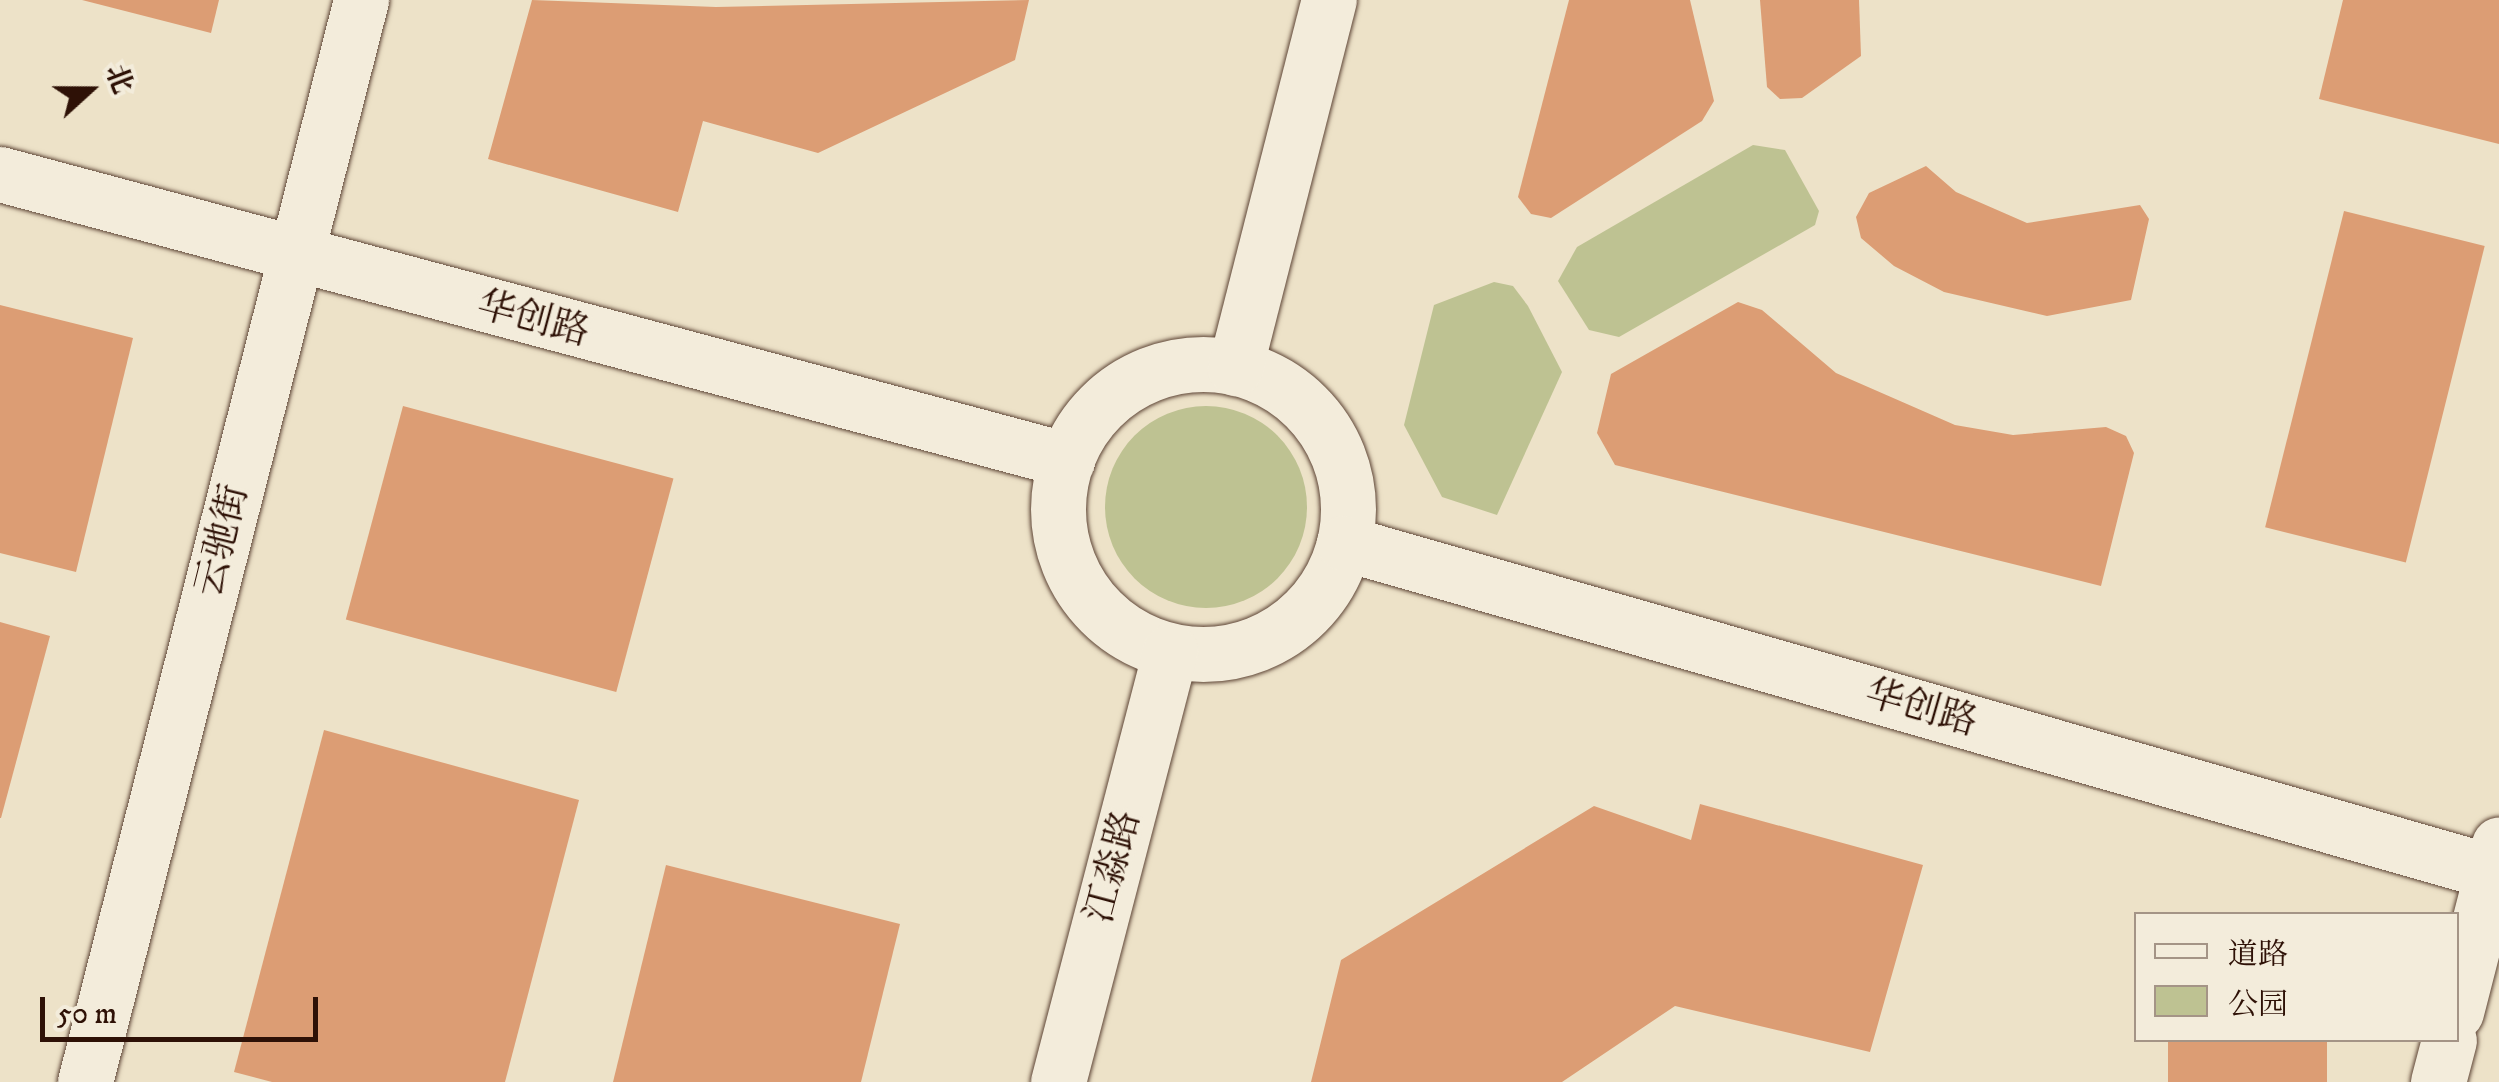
<!DOCTYPE html>
<html>
<head>
<meta charset="utf-8">
<style>
	body { margin:0 }
	#map { position:relative; width:2499px; height:1082px; overflow:hidden; background:#ede2c8; font-family:"IM FELL DW Pica","Noto Serif SC",serif }
	div>[style] { position:absolute }
	.green>* { inset:0; background:#bec292 }
	.round { border-radius:50% }
	.building>* { inset:0; background:#dc9d74; transform-origin:0 0 }
	.roads { filter:drop-shadow(0 0 2px #5e4536) drop-shadow(0 0 2px #5e4536) }
	.minor>* { height:55px; margin:-27.5px; padding:0 27.5px; transform-origin:27.5px; border-radius:27.5px; background:#f3ecdb }
	.minor>.ring { margin:-27.5px; padding:0; box-sizing:content-box; background:none; border:55px solid #f3ecdb; border-radius:50% }
	span { translate:-50% -50%; white-space:nowrap; text-align:center; line-height:1.15; -webkit-text-stroke:8px #f3ecdb; paint-order:stroke }
	.street-label { font-size:38px; color:#2e1106 }
	.legend { position:absolute; left:2134px; top:912px; width:325px; height:130px; box-sizing:border-box; background:#f3ecdb; border:2px solid #a49486; margin:0; padding:12px 18px; list-style:none; font-size:30px; color:#2e1106 }
	.legend li { display:flex; align-items:center; gap:20px; height:50px }
	.legend b { width:50px; border:2px solid #a49486 }
	.north { position:absolute; left:40px; top:40px; width:100px; height:100px; -webkit-text-stroke:8px #f3ecdb; paint-order:stroke; rotate:69deg; font-size:28px; font-weight:700; line-height:40px; text-align:center; color:#2e1106 }
	.north::after { content:''; display:block; margin:auto; width:35px; height:45px; background:#2e1106; clip-path:polygon(50% 0,100% 100%,50% 72%,0 100%) }
	.scale { position:absolute; left:40px; top:997px; width:278px; height:45px; box-sizing:border-box; border:5px solid #2e1106; border-top:0; padding-left:12px; font-size:30px; line-height:35px; white-space:nowrap; color:#2e1106; -webkit-text-stroke:8px #f3ecdb; paint-order:stroke }
</style>
</head>
<body>
<div id="map">
	<div class="green">
		<div style="clip-path:polygon(1753px 145px,1785px 150px,1819px 211px,1815px 225px,1619px 337px,1589px 330px,1558px 281px,1577px 247px)"></div>
		<div style="clip-path:polygon(1494px 282px,1513px 286px,1528px 306px,1562px 372px,1497px 515px,1442px 497px,1404px 425px,1434px 305px)"></div>
		<div class="round" style="left:1105px;top:406px;width:202px;height:202px"></div>
	</div>
	<div class="building">
		<div style="clip-path:polygon(82px 0,219px 0,211px 33px)"></div>
		<div style="clip-path:polygon(532px 0,716px 7px,1029px 0,1015px 60px,818px 153px,703px 121px,678px 212px,488px 159px)"></div>
		<div style="clip-path:polygon(1569px 0,1690px 0,1714px 101px,1702px 121px,1551px 218px,1531px 214px,1518px 197px)"></div>
		<div style="clip-path:polygon(1760px 0,1859px 0,1861px 56px,1802px 98px,1780px 99px,1767px 87px)"></div>
		<div style="clip-path:polygon(2343px 0,2499px 0,2499px 144px,2319px 99px)"></div>
		<div style="clip-path:polygon(1926px 166px,1956px 192px,2027px 223px,2140px 205px,2149px 219px,2131px 300px,2047px 316px,1944px 292px,1894px 266px,1861px 238px,1856px 217px,1869px 193px)"></div>
		<div style="left:2344px;top:211px;width:145px;height:326px;rotate:14deg"></div>
		<div style="clip-path:polygon(1738px 302px,1762px 310px,1836px 373px,1955px 425px,2013px 435px,2106px 427px,2126px 436px,2134px 453px,2101px 586px,1615px 465px,1597px 433px,1611px 374px)"></div>
		<div style="clip-path:polygon(0 305px,133px 338px,76px 572px,0 553px)"></div>
		<div style="left:403px;top:406px;width:280px;height:221px;rotate:15deg"></div>
		<div style="clip-path:polygon(0 622px,50px 636px,1px 818px,0 818px)"></div>
		<div style="clip-path:polygon(324px 730px,579px 800px,505px 1082px,272px 1082px,234px 1072px)"></div>
		<div style="clip-path:polygon(1700px 804px,1923px 865px,1870px 1052px,1675px 1006px,1562px 1082px,1311px 1082px,1341px 960px,1594px 806px,1691px 840px)"></div>
		<div style="clip-path:polygon(666px 865px,900px 924px,861px 1082px,613px 1082px)"></div>
		<div style="left:2168px;top:1040px;width:159px;height:43px"></div>
	</div>
	<div class="roads">
		<div class="minor">
			<div style="left:0;top:174px;width:1105px;rotate:15deg"></div>
			<div class="ring" style="left:1058px;top:364px;width:235px;height:235px"></div>
			<div style="left:1235px;top:368px;width:380px;rotate:-75.7deg"></div>
			<div style="left:1344px;top:543px;width:1201px;rotate:15.99deg"></div>
			<div style="left:2456px;top:1012px;width:173px;rotate:-75.6deg"></div>
			<div style="left:85px;top:1082px;width:1117px;rotate:-75.69deg"></div>
			<div style="left:1058px;top:1082px;width:445px;rotate:-75.4deg"></div>
			<div style="left:2438px;top:1082px;width:43px;rotate:-75.3deg"></div>
		</div>
	</div>
	<div class="street-label">
		<span style="left:533px;top:320px;rotate:15deg">华创路</span>
		<span style="left:223px;top:541px;rotate:-76deg">云驰街</span>
		<span style="left:1921px;top:709px;rotate:16deg">华创路</span>
		<span style="left:1114px;top:867px;rotate:-75deg">江淼路</span>
	</div>
	<ul class="legend">
	<li><b style="height:12px;background:#f3ecdb"></b>道路</li>
	<li><b style="height:28px;background:#bec292"></b>公园</li>
	</ul>
	<div class="north">北</div>
	<div class="scale">50 m</div>
</div>
</body>
</html>
